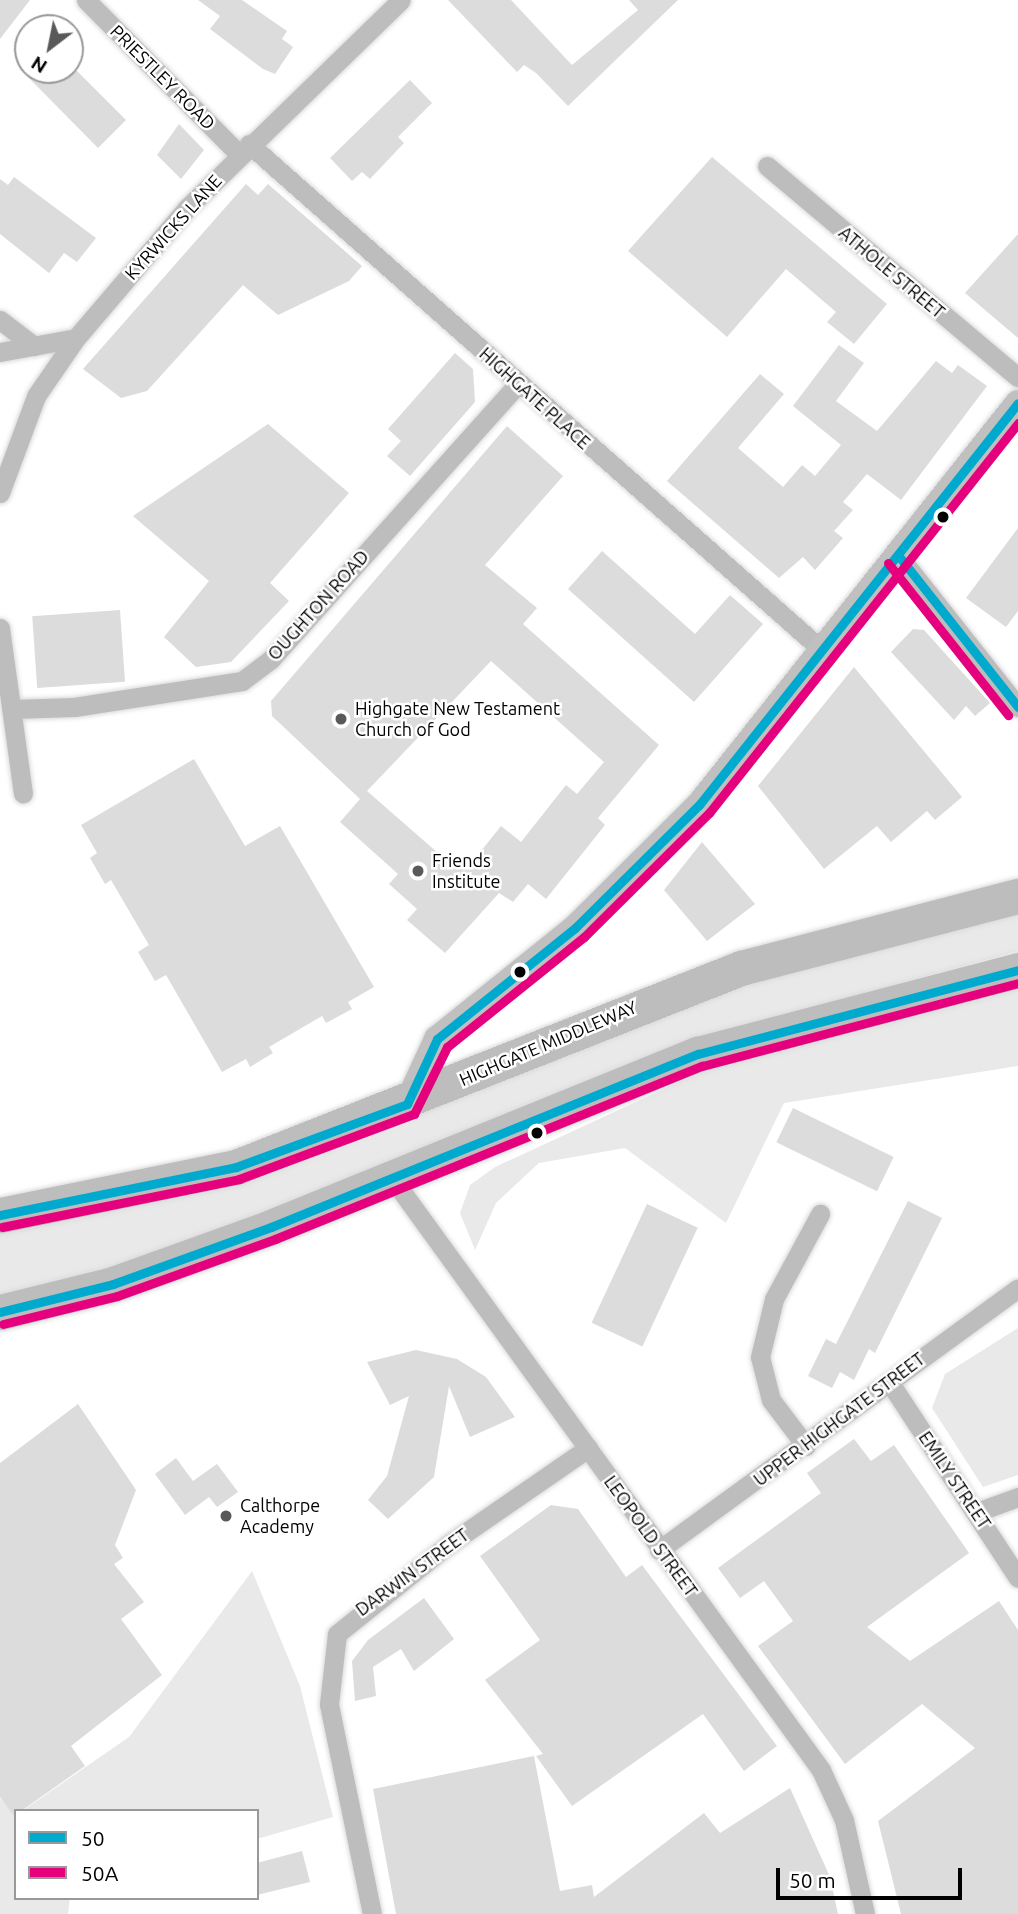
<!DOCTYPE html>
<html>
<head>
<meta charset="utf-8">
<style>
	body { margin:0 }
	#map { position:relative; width:1018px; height:1914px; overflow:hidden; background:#fff; font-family:Ubuntu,sans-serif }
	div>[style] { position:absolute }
	.green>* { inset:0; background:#e9e9e9 }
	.building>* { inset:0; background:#dcdcdc; transform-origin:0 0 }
	.roads { filter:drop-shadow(0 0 2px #dbdbdb) drop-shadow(0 0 2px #dbdbdb) }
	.street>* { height:19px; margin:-9.5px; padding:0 9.5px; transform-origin:9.5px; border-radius:9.5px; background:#bdbdbd }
	.secondary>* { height:26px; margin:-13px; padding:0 13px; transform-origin:13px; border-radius:13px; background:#c0c0c0 }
	.highway>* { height:35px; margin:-17.5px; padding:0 17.5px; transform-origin:17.5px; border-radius:17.5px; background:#bdbdbd }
	.bus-1>* { height:9px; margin:-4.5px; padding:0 4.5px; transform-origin:4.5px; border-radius:4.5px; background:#00a9ce }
	.bus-2>* { height:9px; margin:-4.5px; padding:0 4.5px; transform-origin:4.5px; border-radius:4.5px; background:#e5007d }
	.dots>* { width:19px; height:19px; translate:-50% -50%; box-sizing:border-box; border:4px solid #fff; border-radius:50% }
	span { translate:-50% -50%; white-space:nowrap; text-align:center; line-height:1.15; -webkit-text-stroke:5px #fff; paint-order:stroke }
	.street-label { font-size:18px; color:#000 }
	.poi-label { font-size:18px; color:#000 }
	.left { translate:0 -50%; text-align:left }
	.legend { position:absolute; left:14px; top:1809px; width:245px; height:91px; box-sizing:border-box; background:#fff; border:2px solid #999; margin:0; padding:9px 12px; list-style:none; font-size:21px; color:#000 }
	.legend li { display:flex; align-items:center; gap:14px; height:35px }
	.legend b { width:35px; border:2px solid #999 }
	.north { position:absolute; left:14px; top:14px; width:70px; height:70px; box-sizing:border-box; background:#fff; border:2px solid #999; border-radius:50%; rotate:212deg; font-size:19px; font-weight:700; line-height:28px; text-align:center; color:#000 }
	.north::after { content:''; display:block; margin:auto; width:24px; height:32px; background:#595959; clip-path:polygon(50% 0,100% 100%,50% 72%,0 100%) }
	.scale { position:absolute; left:776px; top:1868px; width:186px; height:32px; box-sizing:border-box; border:4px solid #000; border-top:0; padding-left:9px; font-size:21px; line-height:24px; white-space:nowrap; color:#000; -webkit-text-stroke:5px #fff; paint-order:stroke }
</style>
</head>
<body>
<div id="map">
	<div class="green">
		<div style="clip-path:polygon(1018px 912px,1018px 951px,702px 1037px,294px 1204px,84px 1278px,0 1296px,0 1227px,682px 1001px)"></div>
		<div style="clip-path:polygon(1018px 985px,1018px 1066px,784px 1103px,726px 1223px,625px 1148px,539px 1163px,496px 1203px,475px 1250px,460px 1213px,470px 1185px,495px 1167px,712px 1067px)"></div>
		<div style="clip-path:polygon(1018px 1328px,1018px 1475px,983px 1487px,932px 1408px,945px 1374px)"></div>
		<div style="clip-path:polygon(252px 1571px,300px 1686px,333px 1817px,257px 1839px,257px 1811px,22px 1811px,129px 1737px)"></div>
		<div style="clip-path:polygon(0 1798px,16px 1815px,16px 1898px,70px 1898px,68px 1914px,0 1914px)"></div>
	</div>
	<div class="building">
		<div style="clip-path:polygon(0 0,30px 0,0 39px)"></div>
		<div style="clip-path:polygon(198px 0,242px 0,287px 31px,282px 39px,293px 47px,275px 74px,263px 69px,210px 29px,220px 16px)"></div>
		<div style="clip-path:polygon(448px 0,511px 0,572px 65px,638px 10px,629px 0,678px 0,568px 106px,536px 73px,524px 65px,517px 72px)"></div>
		<div style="clip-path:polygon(21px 70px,76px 70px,126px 120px,98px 148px)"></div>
		<div style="clip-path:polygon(410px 80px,432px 103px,398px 137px,404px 143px,370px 179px,362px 172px,352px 181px,330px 158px)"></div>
		<div style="clip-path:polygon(179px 124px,204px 150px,181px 179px,157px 155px)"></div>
		<div style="clip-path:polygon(712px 157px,887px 304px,854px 344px,827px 322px,836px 312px,786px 269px,727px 337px,628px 251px)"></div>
		<div style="clip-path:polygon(14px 177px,96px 238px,77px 262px,64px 253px,49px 273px,0 234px,0 179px,8px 185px)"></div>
		<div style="clip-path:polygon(246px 184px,258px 195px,268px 184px,362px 266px,349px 281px,278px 315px,243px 285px,147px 391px,121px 398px,83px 369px)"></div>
		<div style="clip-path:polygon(1018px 234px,1018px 338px,965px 293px)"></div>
		<div style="clip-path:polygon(839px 345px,864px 363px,836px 401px,877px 431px,936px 361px,952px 373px,958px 365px,987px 386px,901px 500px,867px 474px,843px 502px,853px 510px,834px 531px,843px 538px,815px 570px,803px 557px,779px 578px,667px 481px,760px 374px,784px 394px,738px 448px,783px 487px,802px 465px,815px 476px,841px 445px,793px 406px)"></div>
		<div style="clip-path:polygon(455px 353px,473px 369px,475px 402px,410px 476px,387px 456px,401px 441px,388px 429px)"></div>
		<div style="clip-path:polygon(268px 424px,349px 493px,270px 583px,289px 601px,231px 662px,196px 667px,164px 637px,209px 581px,133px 516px)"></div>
		<div style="clip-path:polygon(evenodd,507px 426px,563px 476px,485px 565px,537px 608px,523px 624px,659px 745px,598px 818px,605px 825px,546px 899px,528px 884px,513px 902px,499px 893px,445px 953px,407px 920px,417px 909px,389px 884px,398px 874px,340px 822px,360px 799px,272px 716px,271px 701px,507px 426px,491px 661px,604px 762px,577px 794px,566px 785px,521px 842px,501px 826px,469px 866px,461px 859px,454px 867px,367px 791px,491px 661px)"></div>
		<div style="clip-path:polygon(1018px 528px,1018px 611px,1006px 627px,966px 598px)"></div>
		<div style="clip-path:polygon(602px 551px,695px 634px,730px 595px,763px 624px,694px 702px,568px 589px)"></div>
		<div style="left:120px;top:610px;width:72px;height:88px;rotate:86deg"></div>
		<div style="clip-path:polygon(913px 629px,924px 630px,990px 703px,975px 716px,966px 706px,954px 720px,891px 652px)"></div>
		<div style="clip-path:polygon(854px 667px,962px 797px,935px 820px,927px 811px,891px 842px,877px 826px,824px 869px,758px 786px)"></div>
		<div style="clip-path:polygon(194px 759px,245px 846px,280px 826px,374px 987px,348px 1002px,352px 1009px,326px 1023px,322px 1016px,269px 1047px,273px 1053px,250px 1067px,246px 1059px,222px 1072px,166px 975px,155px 981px,138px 952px,149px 945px,111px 880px,105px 884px,90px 858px,97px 853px,81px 825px)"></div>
		<div style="clip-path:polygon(702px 842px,755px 904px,707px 941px,664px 890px)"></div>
		<div style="left:793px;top:1108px;width:112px;height:38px;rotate:26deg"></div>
		<div style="clip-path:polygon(908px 1201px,942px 1218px,875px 1353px,869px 1349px,854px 1380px,840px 1372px,832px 1388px,808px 1376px,826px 1339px,836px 1344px)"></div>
		<div style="left:647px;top:1204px;width:56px;height:131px;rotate:25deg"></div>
		<div style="clip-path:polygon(416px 1350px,457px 1359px,486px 1377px,515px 1417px,470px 1437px,449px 1386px,434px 1477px,388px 1519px,368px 1500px,387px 1476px,409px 1396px,390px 1405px,367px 1362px)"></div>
		<div style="clip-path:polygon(78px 1404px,136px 1490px,115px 1545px,123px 1558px,114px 1564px,144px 1602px,121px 1619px,162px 1675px,71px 1746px,85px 1766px,14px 1816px,0 1797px,0 1463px)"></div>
		<div style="clip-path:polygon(854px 1439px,871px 1461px,894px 1445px,969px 1553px,867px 1627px,910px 1661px,999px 1601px,1018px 1630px,1018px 1914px,901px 1914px,878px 1821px,975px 1748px,922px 1704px,845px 1764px,758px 1646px,793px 1621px,764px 1581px,740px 1598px,718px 1568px,821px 1493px,807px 1473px)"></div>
		<div style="clip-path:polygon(176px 1458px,193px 1481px,217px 1464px,238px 1492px,217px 1507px,209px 1497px,185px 1515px,155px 1474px)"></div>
		<div style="clip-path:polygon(551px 1505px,578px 1509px,626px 1577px,642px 1565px,777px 1746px,744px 1771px,703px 1714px,572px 1806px,536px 1756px,543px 1754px,485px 1680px,540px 1640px,480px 1556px)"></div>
		<div style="clip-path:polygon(424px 1598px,454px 1639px,414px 1671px,401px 1649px,373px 1667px,376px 1696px,355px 1701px,352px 1661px,368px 1640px)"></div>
		<div style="clip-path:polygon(534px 1756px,560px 1891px,592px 1885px,594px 1897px,704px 1813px,720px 1833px,790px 1788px,830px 1877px,838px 1914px,396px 1914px,373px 1789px)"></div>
		<div style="clip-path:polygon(302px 1851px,310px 1882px,257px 1895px,257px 1863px)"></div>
	</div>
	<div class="roads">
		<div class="street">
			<div style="left:86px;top:0;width:217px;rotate:45.2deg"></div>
			<div style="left:249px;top:144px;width:766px;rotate:41.45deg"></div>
			<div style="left:767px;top:166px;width:328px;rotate:40.1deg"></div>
			<div style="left:0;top:320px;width:43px;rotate:37.4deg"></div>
			<div style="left:0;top:352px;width:77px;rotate:-10.4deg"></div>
			<div style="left:0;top:493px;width:103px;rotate:-69.6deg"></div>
			<div style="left:36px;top:396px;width:70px;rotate:-55.4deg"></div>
			<div style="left:76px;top:338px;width:171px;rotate:-49.5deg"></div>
			<div style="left:187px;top:208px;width:298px;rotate:-44.2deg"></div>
			<div style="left:898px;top:555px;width:194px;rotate:51.7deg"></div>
			<div style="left:0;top:628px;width:167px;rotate:82.1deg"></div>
			<div style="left:12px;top:709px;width:62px;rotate:-1.8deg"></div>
			<div style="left:74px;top:707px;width:170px;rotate:-8.8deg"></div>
			<div style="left:242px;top:681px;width:36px;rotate:-37deg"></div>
			<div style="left:271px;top:659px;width:370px;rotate:-48.1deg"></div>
			<div style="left:392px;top:1178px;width:731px;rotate:54.07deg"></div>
			<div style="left:821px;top:1770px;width:55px;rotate:65.3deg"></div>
			<div style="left:844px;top:1820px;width:96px;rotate:77.4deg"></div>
			<div style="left:890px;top:1383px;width:233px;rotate:56.7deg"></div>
			<div style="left:806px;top:1446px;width:58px;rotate:-127.3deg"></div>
			<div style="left:771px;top:1400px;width:44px;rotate:-104.3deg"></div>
			<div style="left:760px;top:1357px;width:60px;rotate:-76.4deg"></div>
			<div style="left:774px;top:1299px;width:97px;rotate:-61.6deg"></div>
			<div style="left:977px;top:1512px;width:44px;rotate:-20.1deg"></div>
			<div style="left:659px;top:1550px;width:444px;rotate:-36.1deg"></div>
			<div style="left:372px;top:1914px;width:214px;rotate:-101.6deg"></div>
			<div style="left:329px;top:1704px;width:70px;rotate:-83.5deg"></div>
			<div style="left:337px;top:1634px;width:144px;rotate:-38.8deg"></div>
			<div style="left:449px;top:1544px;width:169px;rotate:-34.6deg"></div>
		</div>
		<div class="secondary">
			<div style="left:407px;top:1104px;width:72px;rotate:-65.2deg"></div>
			<div style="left:437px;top:1039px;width:177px;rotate:-38.8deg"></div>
			<div style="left:575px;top:928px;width:175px;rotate:-44.8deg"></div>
			<div style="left:699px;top:805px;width:513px;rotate:-51.57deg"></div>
		</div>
		<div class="highway">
			<div style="left:0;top:1215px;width:241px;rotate:-11.5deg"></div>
			<div style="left:236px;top:1167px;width:543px;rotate:-21.51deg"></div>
			<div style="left:741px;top:968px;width:286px;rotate:-14.6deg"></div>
			<div style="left:0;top:1312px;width:116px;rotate:-13.9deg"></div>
			<div style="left:113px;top:1284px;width:168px;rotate:-19.8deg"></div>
			<div style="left:271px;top:1227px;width:461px;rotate:-22.1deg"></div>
			<div style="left:698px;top:1054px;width:331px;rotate:-14.7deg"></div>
		</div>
	</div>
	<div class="bus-1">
		<div style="left:898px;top:555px;width:194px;rotate:51.7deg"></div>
		<div style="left:0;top:1215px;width:241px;rotate:-11.5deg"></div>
		<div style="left:236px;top:1167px;width:182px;rotate:-20.2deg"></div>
		<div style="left:407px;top:1104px;width:72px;rotate:-65.2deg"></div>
		<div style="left:437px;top:1039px;width:177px;rotate:-38.8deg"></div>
		<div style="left:575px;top:928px;width:175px;rotate:-44.8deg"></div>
		<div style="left:699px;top:805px;width:513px;rotate:-51.57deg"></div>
		<div style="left:0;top:1312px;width:116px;rotate:-13.9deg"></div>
		<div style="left:113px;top:1284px;width:168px;rotate:-19.8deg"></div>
		<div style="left:271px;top:1227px;width:461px;rotate:-22.1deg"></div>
		<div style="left:698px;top:1054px;width:331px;rotate:-14.7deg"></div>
	</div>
	<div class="bus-2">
		<div style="left:888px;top:563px;width:194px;rotate:51.7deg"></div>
		<div style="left:2px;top:1227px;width:242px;rotate:-11.4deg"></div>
		<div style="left:239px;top:1179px;width:187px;rotate:-20.4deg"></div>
		<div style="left:414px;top:1114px;width:75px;rotate:-63.8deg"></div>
		<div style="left:447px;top:1047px;width:176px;rotate:-38.8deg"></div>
		<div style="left:584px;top:937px;width:176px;rotate:-44.8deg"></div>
		<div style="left:709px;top:813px;width:498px;rotate:-51.6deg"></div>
		<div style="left:3px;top:1324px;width:117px;rotate:-13.8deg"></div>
		<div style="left:117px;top:1296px;width:168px;rotate:-19.8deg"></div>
		<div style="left:275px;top:1239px;width:461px;rotate:-22.1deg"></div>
		<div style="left:702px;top:1066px;width:327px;rotate:-14.7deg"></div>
	</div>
	<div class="dots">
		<div style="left:943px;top:517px;background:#000"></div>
		<div style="left:341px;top:719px;background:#595959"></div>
		<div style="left:418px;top:871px;background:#595959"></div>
		<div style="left:520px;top:972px;background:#000"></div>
		<div style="left:537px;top:1133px;background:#000"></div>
		<div style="left:226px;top:1516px;background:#595959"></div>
	</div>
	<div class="street-label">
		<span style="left:163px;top:77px;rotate:45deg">PRIESTLEY ROAD</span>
		<span style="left:173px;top:227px;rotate:-48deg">KYRWICKS LANE</span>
		<span style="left:892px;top:272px;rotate:40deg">ATHOLE STREET</span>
		<span style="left:535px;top:398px;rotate:42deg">HIGHGATE PLACE</span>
		<span style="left:318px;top:605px;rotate:-48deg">OUGHTON ROAD</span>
		<span style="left:548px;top:1043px;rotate:-23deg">HIGHGATE MIDDLEWAY</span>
		<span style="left:839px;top:1419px;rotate:-37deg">UPPER HIGHGATE STREET</span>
		<span style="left:955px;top:1480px;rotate:56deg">EMILY STREET</span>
		<span style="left:651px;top:1536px;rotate:54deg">LEOPOLD STREET</span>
		<span style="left:412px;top:1572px;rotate:-36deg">DARWIN STREET</span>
	</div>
	<div class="poi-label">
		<span class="left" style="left:355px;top:719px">Highgate New Testament<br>Church of God</span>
		<span class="left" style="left:432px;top:871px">Friends<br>Institute</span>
		<span class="left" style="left:240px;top:1516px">Calthorpe<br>Academy</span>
	</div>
	<ul class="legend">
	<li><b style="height:9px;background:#00a9ce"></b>50</li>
	<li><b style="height:9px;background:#e5007d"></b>50A</li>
	</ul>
	<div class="north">N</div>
	<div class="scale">50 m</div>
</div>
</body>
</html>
